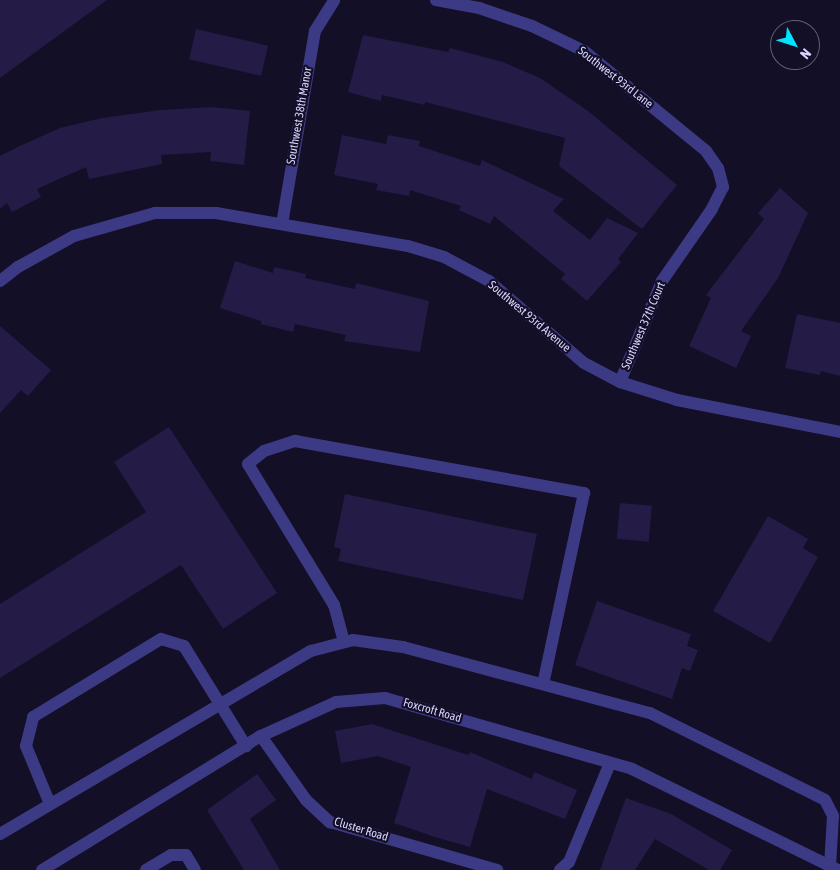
<!DOCTYPE html>
<html>
<head>
<meta charset="utf-8">
<style>
	body { margin:0 }
	#map { position:relative; width:840px; height:870px; overflow:hidden; background:#130f26; font-family:"Asap Condensed",sans-serif }
	div>[style] { position:absolute }
	.building>* { inset:0; background:#241b47; transform-origin:0 0 }
	.service>* { height:12px; margin:-6px; padding:0 6px; transform-origin:6px; border-radius:6px; background:#3d3a85 }
	.minor>* { height:12px; margin:-6px; padding:0 6px; transform-origin:6px; border-radius:6px; background:#3d3a85 }
	span { translate:-50% -50%; white-space:nowrap; text-align:center; line-height:1.15; -webkit-text-stroke:4.5px #130f26; paint-order:stroke }
	.street-label { font-size:12px; color:#d9d4ff }
	.north { position:absolute; left:770px; top:20px; width:50px; height:50px; box-sizing:border-box; background:#130f26; border:1px solid #625e7d; border-radius:50%; rotate:130deg; font-size:14px; font-weight:700; line-height:20px; text-align:center; color:#d9d4ff }
	.north::after { content:''; display:block; margin:auto; width:18px; height:22px; background:#00e5ff; clip-path:polygon(50% 0,100% 100%,50% 72%,0 100%) }
</style>
</head>
<body>
<div id="map">
	<div class="building">
		<div style="clip-path:polygon(0 0,107px 0,0 78px)"></div>
		<div style="left:196px;top:29px;width:74px;height:31px;rotate:13deg"></div>
		<div style="clip-path:polygon(363px 35px,448px 52px,450px 48px,503px 62px,540px 78px,588px 111px,677px 185px,642px 229px,559px 166px,565px 138px,425px 102px,425px 105px,382px 95px,381px 101px,348px 92px)"></div>
		<div style="clip-path:polygon(212px 107px,250px 111px,244px 165px,210px 161px,211px 152px,161px 155px,162px 164px,89px 179px,86px 167px,37px 189px,41px 197px,12px 212px,7px 203px,0 209px,0 156px,20px 146px,60px 128px,102px 118px,161px 110px)"></div>
		<div style="clip-path:polygon(342px 135px,386px 144px,388px 135px,420px 141px,419px 146px,480px 166px,482px 160px,564px 199px,553px 211px,590px 240px,607px 218px,638px 233px,618px 259px,621px 262px,587px 301px,561px 279px,565px 274px,494px 216px,490px 224px,459px 210px,461px 206px,410px 190px,409px 196px,376px 190px,378px 184px,334px 175px)"></div>
		<div style="clip-path:polygon(780px 188px,808px 213px,778px 278px,741px 331px,751px 336px,736px 368px,689px 346px,711px 298px,706px 295px,764px 219px,758px 213px)"></div>
		<div style="clip-path:polygon(235px 261px,273px 273px,274px 267px,306px 274px,305px 278px,355px 289px,356px 283px,429px 301px,420px 352px,344px 341px,346px 335px,295px 324px,293px 332px,261px 324px,261px 321px,220px 308px)"></div>
		<div style="clip-path:polygon(797px 314px,840px 323px,840px 376px,821px 371px,820px 375px,785px 368px)"></div>
		<div style="clip-path:polygon(0 326px,51px 370px,28px 396px,21px 390px,0 413px)"></div>
		<div style="clip-path:polygon(169px 427px,277px 593px,223px 629px,181px 565px,0 678px,0 604px,146px 512px,114px 462px)"></div>
		<div style="clip-path:polygon(345px 494px,537px 534px,523px 600px,338px 561px,341px 549px,334px 547px)"></div>
		<div style="left:620px;top:503px;width:32px;height:36px;rotate:5deg"></div>
		<div style="clip-path:polygon(768px 516px,808px 539px,803px 548px,818px 557px,770px 643px,713px 611px)"></div>
		<div style="clip-path:polygon(597px 601px,691px 634px,687px 646px,698px 650px,690px 671px,682px 668px,672px 699px,575px 665px)"></div>
		<div style="clip-path:polygon(372px 724px,468px 755px,470px 752px,532px 779px,534px 772px,577px 790px,565px 819px,487px 789px,470px 847px,438px 838px,394px 823px,411px 767px,378px 756px,341px 763px,335px 731px)"></div>
		<div style="clip-path:polygon(257px 774px,276px 800px,250px 819px,280px 870px,244px 870px,207px 810px)"></div>
		<div style="clip-path:polygon(626px 798px,671px 814px,732px 850px,720px 870px,709px 870px,655px 839px,635px 870px,600px 870px)"></div>
	</div>
	<div class="service">
		<div style="left:344px;top:642px;width:38px;rotate:-105deg"></div>
		<div style="left:334px;top:605px;width:165px;rotate:-121.4deg"></div>
		<div style="left:248px;top:464px;width:21px;rotate:-39deg"></div>
		<div style="left:264px;top:451px;width:33px;rotate:-18deg"></div>
		<div style="left:295px;top:441px;width:294px;rotate:10.2deg"></div>
		<div style="left:584px;top:493px;width:195px;rotate:102.1deg"></div>
		<div style="left:50px;top:804px;width:63px;rotate:-112.5deg"></div>
		<div style="left:26px;top:746px;width:30px;rotate:-76deg"></div>
		<div style="left:33px;top:717px;width:150px;rotate:-31.4deg"></div>
		<div style="left:161px;top:639px;width:24px;rotate:17deg"></div>
		<div style="left:184px;top:646px;width:118px;rotate:58.2deg"></div>
		<div style="left:0;top:834px;width:361px;rotate:-30.5deg"></div>
		<div style="left:311px;top:651px;width:43px;rotate:-14.7deg"></div>
		<div style="left:353px;top:640px;width:50px;rotate:8deg"></div>
		<div style="left:403px;top:647px;width:256px;rotate:15deg"></div>
		<div style="left:650px;top:713px;width:195px;rotate:26.4deg"></div>
		<div style="left:825px;top:800px;width:18px;rotate:63deg"></div>
		<div style="left:833px;top:816px;width:50px;rotate:93.4deg"></div>
		<div style="left:146px;top:870px;width:29px;rotate:-31deg"></div>
		<div style="left:171px;top:855px;width:15px"></div>
		<div style="left:186px;top:855px;width:17px;rotate:59deg"></div>
	</div>
	<div class="minor">
		<div style="left:436px;top:0;width:44px;rotate:10.5deg"></div>
		<div style="left:479px;top:8px;width:56px;rotate:18.8deg"></div>
		<div style="left:532px;top:26px;width:58px;rotate:25.7deg"></div>
		<div style="left:584px;top:51px;width:158px;rotate:39.3deg"></div>
		<div style="left:706px;top:151px;width:21px;rotate:55deg"></div>
		<div style="left:718px;top:168px;width:20px;rotate:75deg"></div>
		<div style="left:723px;top:187px;width:25px;rotate:117deg"></div>
		<div style="left:712px;top:209px;width:88px;rotate:124.8deg"></div>
		<div style="left:662px;top:281px;width:109px;rotate:112.6deg"></div>
		<div style="left:282px;top:224px;width:196px;rotate:-80.3deg"></div>
		<div style="left:315px;top:31px;width:36px;rotate:-58deg"></div>
		<div style="left:0;top:281px;width:23px;rotate:-38deg"></div>
		<div style="left:18px;top:267px;width:64px;rotate:-29deg"></div>
		<div style="left:74px;top:236px;width:84px;rotate:-15.9deg"></div>
		<div style="left:155px;top:213px;width:61px"></div>
		<div style="left:216px;top:213px;width:195px;rotate:9.8deg"></div>
		<div style="left:408px;top:246px;width:38px;rotate:17deg"></div>
		<div style="left:444px;top:257px;width:51px;rotate:28.1deg"></div>
		<div style="left:489px;top:281px;width:125px;rotate:40.8deg"></div>
		<div style="left:584px;top:363px;width:41px;rotate:27.8deg"></div>
		<div style="left:620px;top:382px;width:60px;rotate:17.5deg"></div>
		<div style="left:677px;top:400px;width:166px;rotate:11.1deg"></div>
		<div style="left:261px;top:736px;width:78px;rotate:54.9deg"></div>
		<div style="left:306px;top:800px;width:33px;rotate:43deg"></div>
		<div style="left:330px;top:822px;width:174px;rotate:16deg"></div>
		<div style="left:42px;top:870px;width:257px;rotate:-31.5deg"></div>
		<div style="left:261px;top:736px;width:82px;rotate:-24.4deg"></div>
		<div style="left:336px;top:702px;width:49px;rotate:-4.7deg"></div>
		<div style="left:385px;top:698px;width:257px;rotate:16deg"></div>
		<div style="left:632px;top:769px;width:229px;rotate:26.1deg"></div>
		<div style="left:560px;top:870px;width:12px;rotate:-42deg"></div>
		<div style="left:569px;top:862px;width:107px;rotate:-67.5deg"></div>
	</div>
	<div class="street-label">
		<span style="left:615px;top:78px;rotate:38deg">Southwest 93rd Lane</span>
		<span style="left:300px;top:116px;rotate:-80deg">Southwest 38th Manor</span>
		<span style="left:529px;top:317px;rotate:40deg">Southwest 93rd Avenue</span>
		<span style="left:644px;top:326px;rotate:-67deg">Southwest 37th Court</span>
		<span style="left:432px;top:711px;rotate:16deg">Foxcroft Road</span>
		<span style="left:361px;top:830px;rotate:17deg">Cluster Road</span>
	</div>
	<div class="north">N</div>
</div>
</body>
</html>
